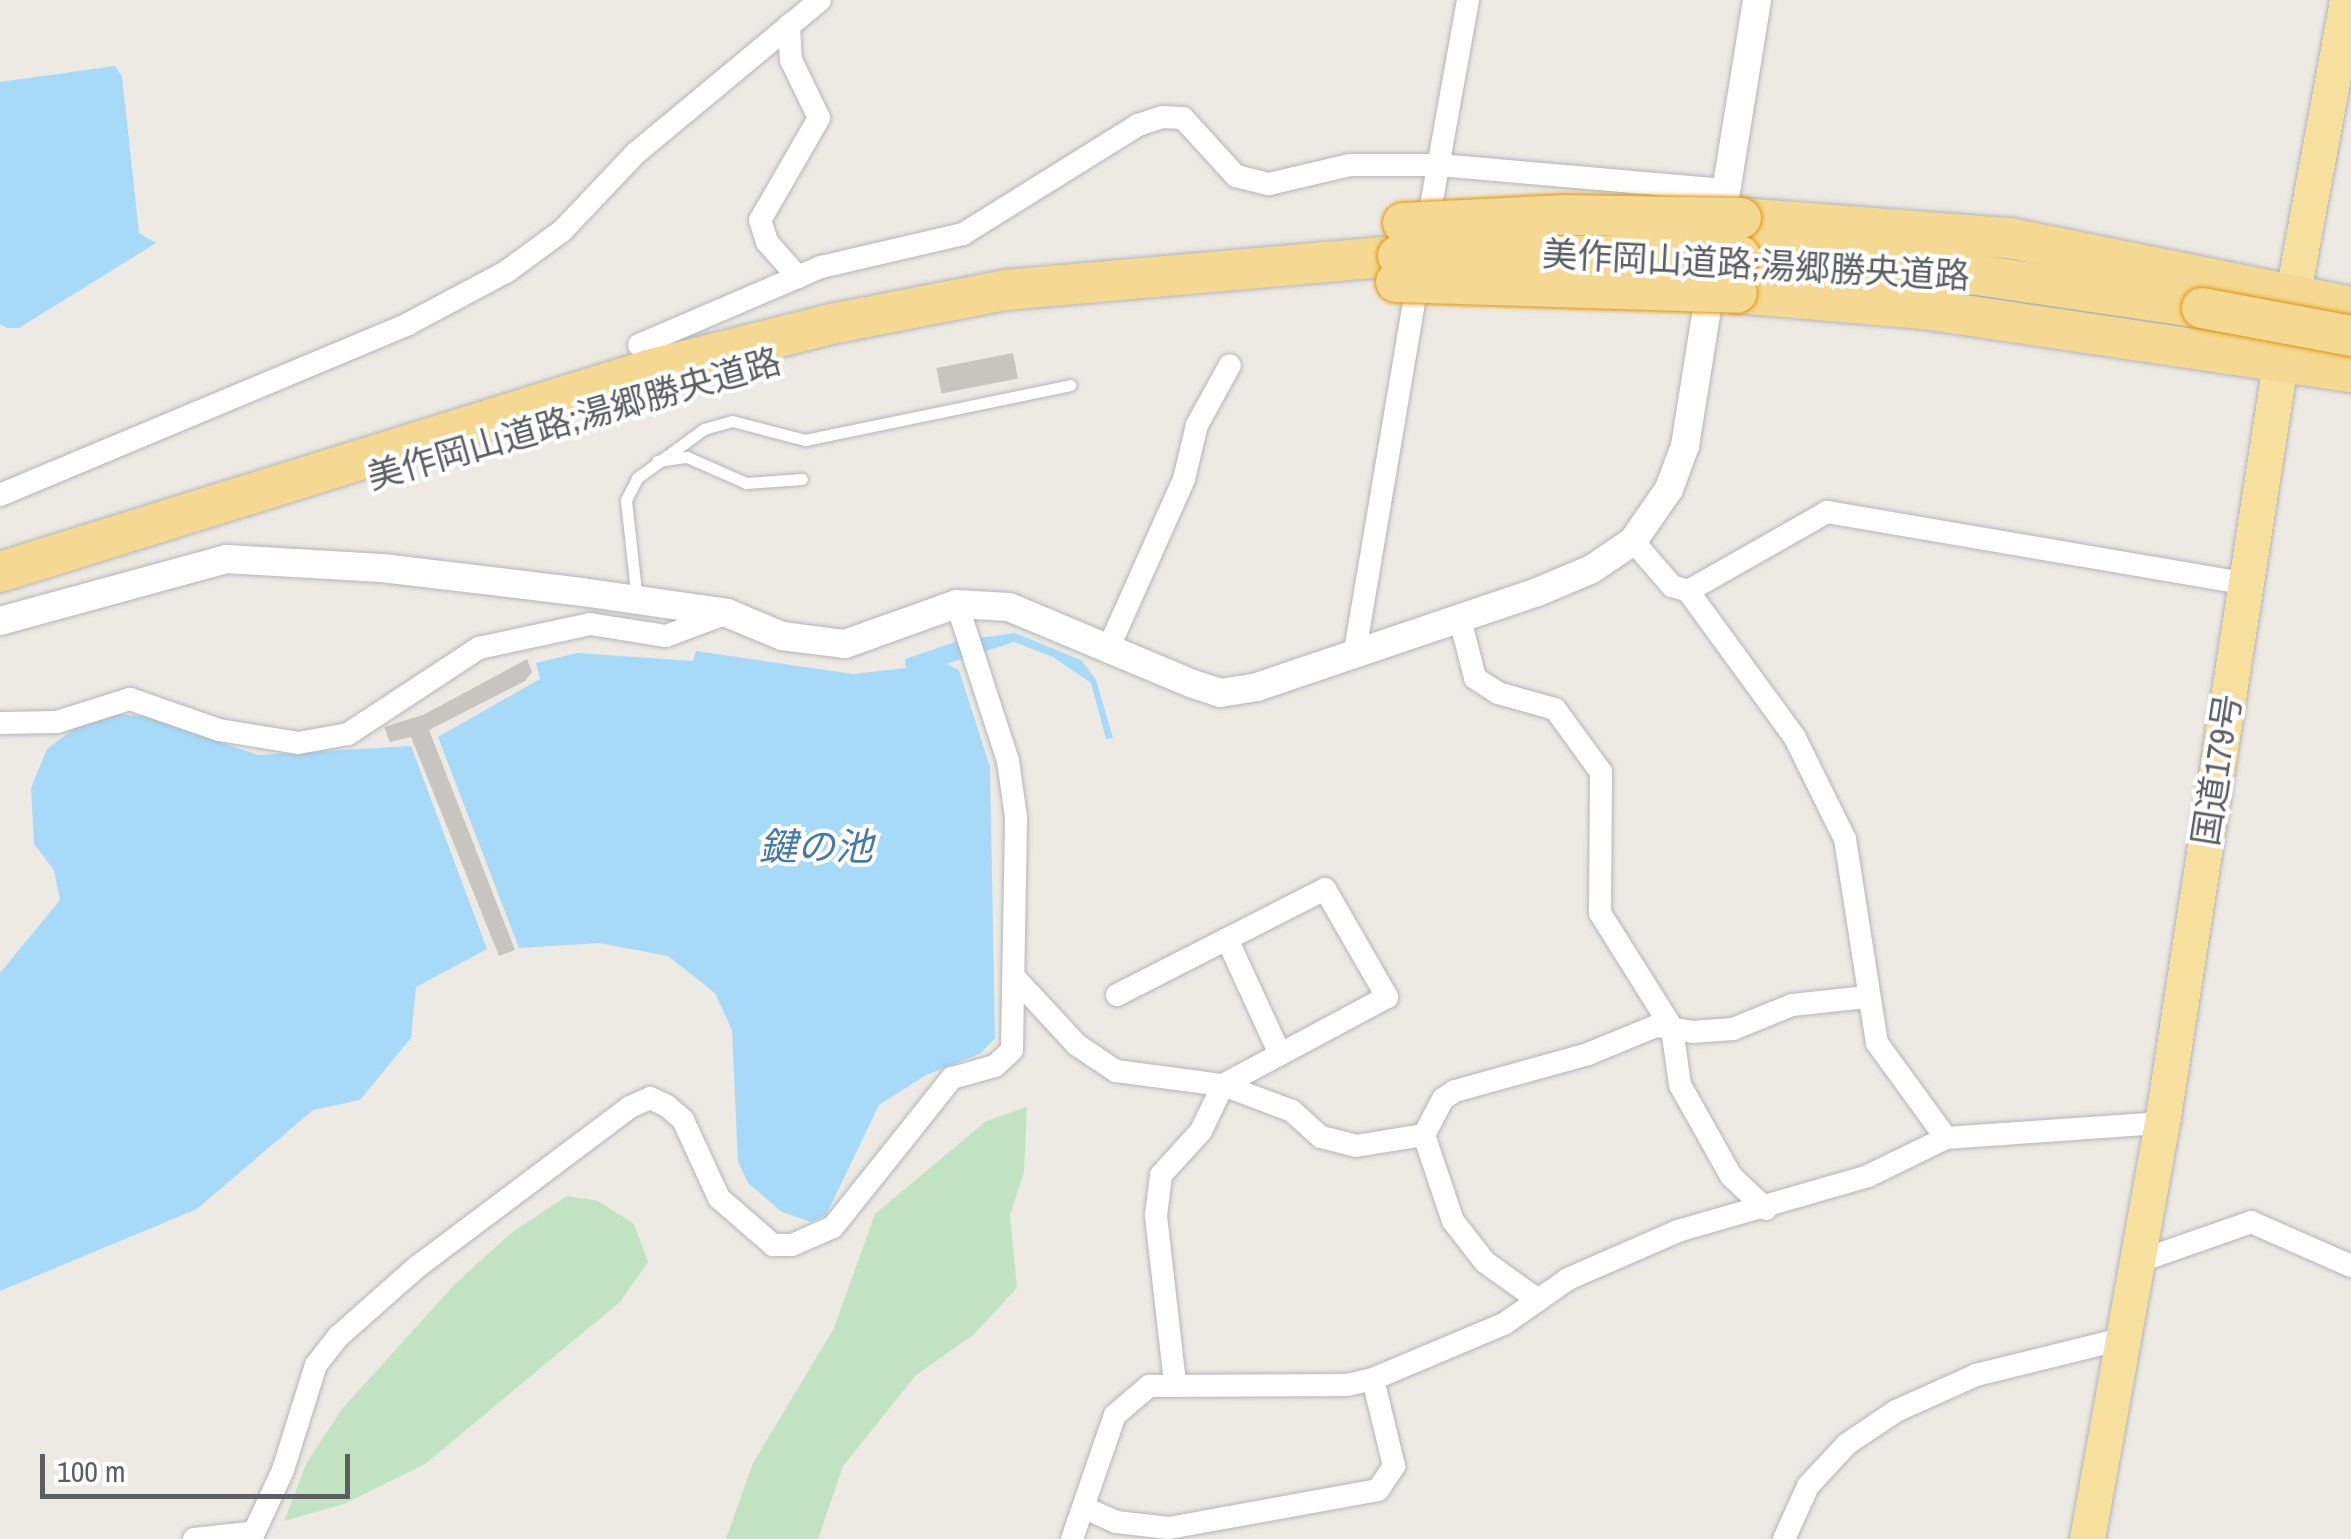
<!DOCTYPE html>
<html>
<head>
<meta charset="utf-8">
<style>
	body { margin:0 }
	#map { position:relative; width:2351px; height:1539px; overflow:hidden; background:#edeae3; font-family:"Archivo Narrow","Noto Sans JP",sans-serif }
	div>[style] { position:absolute }
	.green>* { inset:0; background:#c2e3c1 }
	.water>* { inset:0; background:#a7d9f9 }
	.building>* { inset:0; background:#c8c5c0; transform-origin:0 0 }
	.roads { filter:drop-shadow(0 0 2px #b3b5b9) drop-shadow(0 0 2px #b3b5b9) }
	.service>* { height:11px; margin:-5.5px; padding:0 5.5px; transform-origin:5.5px; border-radius:5.5px; background:#fff }
	.minor>* { height:22px; margin:-11px; padding:0 11px; transform-origin:11px; border-radius:11px; background:#fff }
	.tertiary>* { height:28px; margin:-14px; padding:0 14px; transform-origin:14px; border-radius:14px; background:#fff }
	.trunk>* { height:35px; margin:-17.5px; padding:0 17.5px; transform-origin:17.5px; border-radius:17.5px; background:#f7e09e }
	.motorway>* { height:40px; margin:-20px; padding:0 20px; transform-origin:20px; border-radius:20px; background:#f5d891 }
	.bridges { filter:drop-shadow(0 0 2px #e09610) drop-shadow(0 0 2px #e09610) }
	.motorway-bridge>* { height:40px; margin:-20px; padding:0 20px; transform-origin:20px; border-radius:20px; background:#f5d891 }
	span { translate:-50% -50%; white-space:nowrap; text-align:center; line-height:1.15; -webkit-text-stroke:8px #fff; paint-order:stroke }
	.street-label { font-size:35px; color:#5b5f62 }
	.water-label { font-size:38px; color:#457aa9; font-style:italic }
	.scale { position:absolute; left:40px; top:1454px; width:310px; height:45px; box-sizing:border-box; border:5px solid #5b5f62; border-top:0; padding-left:12px; font-size:30px; line-height:35px; white-space:nowrap; color:#5b5f62; -webkit-text-stroke:8px #fff; paint-order:stroke }
</style>
</head>
<body>
<div id="map">
	<div class="green">
		<div style="clip-path:polygon(1027px 1107px,1024px 1172px,1010px 1215px,1017px 1288px,973px 1335px,916px 1375px,843px 1466px,818px 1539px,726px 1539px,753px 1463px,834px 1328px,875px 1214px,986px 1121px)"></div>
		<div style="clip-path:polygon(567px 1196px,598px 1201px,634px 1224px,648px 1262px,620px 1302px,425px 1464px,344px 1504px,284px 1521px,307px 1462px,342px 1409px,455px 1284px,510px 1234px)"></div>
	</div>
	<div class="water">
		<div style="clip-path:polygon(115px 66px,122px 76px,139px 233px,156px 243px,19px 328px,7px 328px,0 324px,0 82px)"></div>
		<div style="clip-path:polygon(1015px 633px,1081px 660px,1096px 680px,1113px 738px,1106px 739px,1091px 683px,1053px 657px,1014px 642px,946px 664px,959px 670px,990px 767px,995px 1038px,981px 1053px,926px 1075px,879px 1105px,826px 1215px,811px 1222px,782px 1212px,748px 1183px,738px 1162px,732px 1030px,715px 993px,668px 956px,599px 943px,519px 948px,438px 737px,540px 679px,536px 663px,577px 653px,693px 661px,696px 651px,853px 674px,906px 668px,905px 659px,958px 641px)"></div>
		<div style="clip-path:polygon(110px 713px,147px 717px,258px 755px,411px 746px,487px 949px,416px 987px,411px 1038px,360px 1100px,313px 1110px,197px 1209px,0 1291px,0 973px,60px 900px,54px 870px,34px 844px,31px 788px,47px 749px,75px 728px)"></div>
	</div>
	<div class="building">
		<div style="left:1013px;top:353px;width:26px;height:78px;rotate:79deg"></div>
		<div style="clip-path:polygon(527px 659px,532px 672px,525px 681px,429px 730px,515px 950px,499px 956px,411px 737px,390px 742px,384px 727px,423px 715px)"></div>
	</div>
	<div class="roads">
		<div class="service">
			<div style="left:657px;top:461px;width:30px;rotate:-8deg"></div>
			<div style="left:687px;top:457px;width:64px;rotate:23.8deg"></div>
			<div style="left:746px;top:483px;width:56px;rotate:-4.1deg"></div>
			<div style="left:637px;top:600px;width:101px;rotate:-96.3deg"></div>
			<div style="left:626px;top:500px;width:25px;rotate:-63deg"></div>
			<div style="left:637px;top:478px;width:83px;rotate:-36.2deg"></div>
			<div style="left:704px;top:429px;width:29px;rotate:-16deg"></div>
			<div style="left:732px;top:421px;width:75px;rotate:14.6deg"></div>
			<div style="left:805px;top:440px;width:271px;rotate:-11.7deg"></div>
		</div>
		<div class="minor">
			<div style="left:789px;top:25px;width:35px;rotate:87deg"></div>
			<div style="left:791px;top:60px;width:64px;rotate:64.2deg"></div>
			<div style="left:819px;top:118px;width:118px;rotate:120deg"></div>
			<div style="left:760px;top:220px;width:23px;rotate:72deg"></div>
			<div style="left:767px;top:242px;width:47px;rotate:48.5deg"></div>
			<div style="left:1427px;top:228px;width:232px;rotate:-79.8deg"></div>
			<div style="left:639px;top:345px;width:198px;rotate:-23.2deg"></div>
			<div style="left:821px;top:267px;width:146px;rotate:-13.1deg"></div>
			<div style="left:963px;top:234px;width:206px;rotate:-31.9deg"></div>
			<div style="left:1138px;top:125px;width:25px;rotate:-18deg"></div>
			<div style="left:1162px;top:117px;width:21px;rotate:3deg"></div>
			<div style="left:1183px;top:118px;width:79px;rotate:47.6deg"></div>
			<div style="left:1236px;top:176px;width:34px;rotate:14deg"></div>
			<div style="left:1269px;top:184px;width:83px;rotate:-13.2deg"></div>
			<div style="left:1350px;top:165px;width:89px"></div>
			<div style="left:1439px;top:165px;width:289px;rotate:5deg"></div>
			<div style="left:0;top:495px;width:442px;rotate:-22.7deg"></div>
			<div style="left:408px;top:324px;width:111px;rotate:-28deg"></div>
			<div style="left:506px;top:272px;width:69px;rotate:-36.2deg"></div>
			<div style="left:562px;top:231px;width:108px;rotate:-46.5deg"></div>
			<div style="left:636px;top:153px;width:239px;rotate:-39.7deg"></div>
			<div style="left:1633px;top:541px;width:60px;rotate:49.1deg"></div>
			<div style="left:1672px;top:586px;width:17px;rotate:17deg"></div>
			<div style="left:1688px;top:591px;width:182px;rotate:53.9deg"></div>
			<div style="left:1795px;top:738px;width:113px;rotate:63.7deg"></div>
			<div style="left:1845px;top:839px;width:206px;rotate:81.1deg"></div>
			<div style="left:1877px;top:1043px;width:117px;rotate:54deg"></div>
			<div style="left:1688px;top:591px;width:160px;rotate:-29.6deg"></div>
			<div style="left:1827px;top:512px;width:426px;rotate:9.7deg"></div>
			<div style="left:1460px;top:619px;width:61px;rotate:75.7deg"></div>
			<div style="left:1475px;top:678px;width:27px;rotate:33deg"></div>
			<div style="left:1498px;top:693px;width:59px;rotate:15.7deg"></div>
			<div style="left:1555px;top:709px;width:78px;rotate:53.9deg"></div>
			<div style="left:1601px;top:772px;width:141px;rotate:90.4deg"></div>
			<div style="left:1600px;top:913px;width:136px;rotate:57.9deg"></div>
			<div style="left:1672px;top:1028px;width:58px;rotate:82deg"></div>
			<div style="left:1680px;top:1085px;width:104px;rotate:60.7deg"></div>
			<div style="left:1731px;top:1176px;width:48px;rotate:43.3deg"></div>
			<div style="left:1109px;top:647px;width:184px;rotate:-65.9deg"></div>
			<div style="left:1184px;top:479px;width:56px;rotate:-76.5deg"></div>
			<div style="left:1197px;top:425px;width:68px;rotate:-61.2deg"></div>
			<div style="left:1354px;top:657px;width:388px;rotate:-80.4deg"></div>
			<div style="left:0;top:723px;width:57px;rotate:-1deg"></div>
			<div style="left:57px;top:722px;width:77px;rotate:-17.5deg"></div>
			<div style="left:130px;top:699px;width:94px;rotate:19.2deg"></div>
			<div style="left:219px;top:730px;width:80px;rotate:9.3deg"></div>
			<div style="left:298px;top:743px;width:51px;rotate:-10.2deg"></div>
			<div style="left:348px;top:734px;width:157px;rotate:-33.3deg"></div>
			<div style="left:479px;top:648px;width:114px;rotate:-12.2deg"></div>
			<div style="left:590px;top:624px;width:77px;rotate:9deg"></div>
			<div style="left:666px;top:636px;width:65px;rotate:-20.7deg"></div>
			<div style="left:1227px;top:939px;width:127px;rotate:65.3deg"></div>
			<div style="left:1015px;top:978px;width:91px;rotate:47.2deg"></div>
			<div style="left:1077px;top:1045px;width:47px;rotate:33.7deg"></div>
			<div style="left:1116px;top:1071px;width:108px;rotate:7.5deg"></div>
			<div style="left:1223px;top:1085px;width:74px;rotate:20.6deg"></div>
			<div style="left:1292px;top:1111px;width:39px;rotate:42deg"></div>
			<div style="left:1321px;top:1137px;width:36px;rotate:14deg"></div>
			<div style="left:1356px;top:1146px;width:69px;rotate:-9.2deg"></div>
			<div style="left:1424px;top:1135px;width:91px;rotate:71.4deg"></div>
			<div style="left:1453px;top:1221px;width:52px;rotate:52deg"></div>
			<div style="left:1485px;top:1262px;width:65px;rotate:35.6deg"></div>
			<div style="left:1117px;top:995px;width:233px;rotate:-27deg"></div>
			<div style="left:1325px;top:889px;width:125px;rotate:60.1deg"></div>
			<div style="left:1387px;top:997px;width:186px;rotate:151.8deg"></div>
			<div style="left:1223px;top:1085px;width:51px;rotate:115.6deg"></div>
			<div style="left:1201px;top:1131px;width:59px;rotate:132.3deg"></div>
			<div style="left:1161px;top:1175px;width:41px;rotate:97deg"></div>
			<div style="left:1156px;top:1216px;width:169px;rotate:83.5deg"></div>
			<div style="left:1424px;top:1135px;width:41px;rotate:-62.2deg"></div>
			<div style="left:1443px;top:1099px;width:14px;rotate:-34deg"></div>
			<div style="left:1455px;top:1091px;width:138px;rotate:-15.5deg"></div>
			<div style="left:1588px;top:1054px;width:74px;rotate:-22.4deg"></div>
			<div style="left:1656px;top:1026px;width:37px;rotate:9deg"></div>
			<div style="left:1693px;top:1032px;width:40px;rotate:-4.3deg"></div>
			<div style="left:1733px;top:1029px;width:64px;rotate:-22.1deg"></div>
			<div style="left:1792px;top:1005px;width:75px;rotate:-6.1deg"></div>
			<div style="left:2137px;top:1262px;width:121px;rotate:-19.3deg"></div>
			<div style="left:2251px;top:1222px;width:109px;rotate:23.7deg"></div>
			<div style="left:1085px;top:1508px;width:34px;rotate:24deg"></div>
			<div style="left:1116px;top:1522px;width:53px;rotate:6.5deg"></div>
			<div style="left:1169px;top:1528px;width:212px;rotate:-10.3deg"></div>
			<div style="left:1378px;top:1490px;width:29px;rotate:-56deg"></div>
			<div style="left:1394px;top:1466px;width:89px;rotate:-103.6deg"></div>
			<div style="left:194px;top:1539px;width:55px;rotate:-6.2deg"></div>
			<div style="left:251px;top:1539px;width:76px;rotate:-65.1deg"></div>
			<div style="left:283px;top:1470px;width:110px;rotate:-72.6deg"></div>
			<div style="left:316px;top:1365px;width:37px;rotate:-52deg"></div>
			<div style="left:339px;top:1336px;width:104px;rotate:-41.5deg"></div>
			<div style="left:417px;top:1267px;width:266px;rotate:-36.9deg"></div>
			<div style="left:630px;top:1107px;width:22px;rotate:-24deg"></div>
			<div style="left:650px;top:1098px;width:19px;rotate:25deg"></div>
			<div style="left:667px;top:1106px;width:21px;rotate:41deg"></div>
			<div style="left:683px;top:1120px;width:86px;rotate:65.2deg"></div>
			<div style="left:719px;top:1198px;width:72px;rotate:41deg"></div>
			<div style="left:773px;top:1245px;width:19px"></div>
			<div style="left:792px;top:1245px;width:45px;rotate:-23.7deg"></div>
			<div style="left:833px;top:1227px;width:191px;rotate:-51.4deg"></div>
			<div style="left:952px;top:1078px;width:45px;rotate:-15.6deg"></div>
			<div style="left:995px;top:1066px;width:23px;rotate:-43deg"></div>
			<div style="left:1012px;top:1050px;width:233px;rotate:-89deg"></div>
			<div style="left:1016px;top:817px;width:57px;rotate:-98.1deg"></div>
			<div style="left:1008px;top:761px;width:165px;rotate:-108deg"></div>
			<div style="left:1072px;top:1539px;width:131px;rotate:-70.9deg"></div>
			<div style="left:1115px;top:1415px;width:45px;rotate:-40.5deg"></div>
			<div style="left:1149px;top:1386px;width:198px;rotate:-0.3deg"></div>
			<div style="left:1347px;top:1385px;width:27px;rotate:-13deg"></div>
			<div style="left:1373px;top:1379px;width:142px;rotate:-22.8deg"></div>
			<div style="left:1504px;top:1324px;width:78px;rotate:-35.1deg"></div>
			<div style="left:1568px;top:1279px;width:120px;rotate:-23.6deg"></div>
			<div style="left:1678px;top:1231px;width:198px;rotate:-16.1deg"></div>
			<div style="left:1868px;top:1176px;width:87px;rotate:-26deg"></div>
			<div style="left:1946px;top:1138px;width:217px;rotate:-4deg"></div>
			<div style="left:1784px;top:1539px;width:58px;rotate:-65.6deg"></div>
			<div style="left:1808px;top:1486px;width:57px;rotate:-47.1deg"></div>
			<div style="left:1847px;top:1444px;width:59px;rotate:-34deg"></div>
			<div style="left:1896px;top:1411px;width:88px;rotate:-24.2deg"></div>
			<div style="left:1976px;top:1375px;width:150px;rotate:-13.9deg"></div>
		</div>
		<div class="tertiary">
			<div style="left:1719px;top:235px;width:238px;rotate:-80.8deg"></div>
			<div style="left:0;top:621px;width:234px;rotate:-15.3deg"></div>
			<div style="left:226px;top:559px;width:156px;rotate:3.3deg"></div>
			<div style="left:382px;top:568px;width:201px;rotate:6.8deg"></div>
			<div style="left:582px;top:592px;width:147px;rotate:8.2deg"></div>
			<div style="left:727px;top:613px;width:60px;rotate:22.7deg"></div>
			<div style="left:782px;top:636px;width:64px;rotate:7.2deg"></div>
			<div style="left:845px;top:644px;width:119px;rotate:-19.7deg"></div>
			<div style="left:957px;top:604px;width:52px;rotate:3.3deg"></div>
			<div style="left:1009px;top:607px;width:199px;rotate:22.7deg"></div>
			<div style="left:1193px;top:684px;width:28px;rotate:18deg"></div>
			<div style="left:1220px;top:693px;width:37px;rotate:-9deg"></div>
			<div style="left:1257px;top:687px;width:293px;rotate:-18.7deg"></div>
			<div style="left:1535px;top:593px;width:62px;rotate:-22.8deg"></div>
			<div style="left:1592px;top:569px;width:50px;rotate:-34.3deg"></div>
			<div style="left:1633px;top:541px;width:63px;rotate:-55.3deg"></div>
			<div style="left:1669px;top:489px;width:46px;rotate:-69.6deg"></div>
			<div style="left:1685px;top:446px;width:170px;rotate:-80.9deg"></div>
		</div>
		<div class="trunk">
			<div style="left:2087px;top:1539px;width:423px;rotate:-79.8deg"></div>
			<div style="left:2162px;top:1123px;width:775px;rotate:-81.17deg"></div>
			<div style="left:2281px;top:357px;width:363px;rotate:-79.5deg"></div>
		</div>
		<div class="motorway">
			<div style="left:1741px;top:218px;width:270px;rotate:4.3deg"></div>
			<div style="left:2010px;top:238px;width:348px;rotate:11.4deg"></div>
			<div style="left:1740px;top:256px;width:232px;rotate:4.5deg"></div>
			<div style="left:1971px;top:274px;width:233px;rotate:8.4deg"></div>
			<div style="left:1737px;top:293px;width:187px;rotate:4.9deg"></div>
			<div style="left:1923px;top:309px;width:433px;rotate:8.4deg"></div>
			<div style="left:0;top:572px;width:679px;rotate:-17.31deg"></div>
			<div style="left:648px;top:370px;width:189px;rotate:-14.1deg"></div>
			<div style="left:831px;top:324px;width:178px;rotate:-11deg"></div>
			<div style="left:1006px;top:290px;width:393px;rotate:-5deg"></div>
		</div>
	</div>
	<div class="bridges">
		<div class="motorway-bridge">
			<div style="left:1403px;top:223px;width:160px;rotate:-2.9deg"></div>
			<div style="left:1563px;top:215px;width:178px;rotate:1deg"></div>
			<div style="left:1398px;top:256px;width:342px"></div>
			<div style="left:1396px;top:282px;width:341px;rotate:1.8deg"></div>
			<div style="left:2202px;top:308px;width:152px;rotate:10.6deg"></div>
		</div>
	</div>
	<div class="street-label">
		<span style="left:1756px;top:265px;rotate:3deg">美作岡山道路;湯郷勝央道路</span>
		<span style="left:574px;top:419px;rotate:-16deg">美作岡山道路;湯郷勝央道路</span>
		<span style="left:2217px;top:770px;rotate:-81deg">国道179号</span>
	</div>
	<div class="water-label">
		<span style="left:816px;top:847px">鍵の池</span>
	</div>
	<div class="scale">100 m</div>
</div>
</body>
</html>
